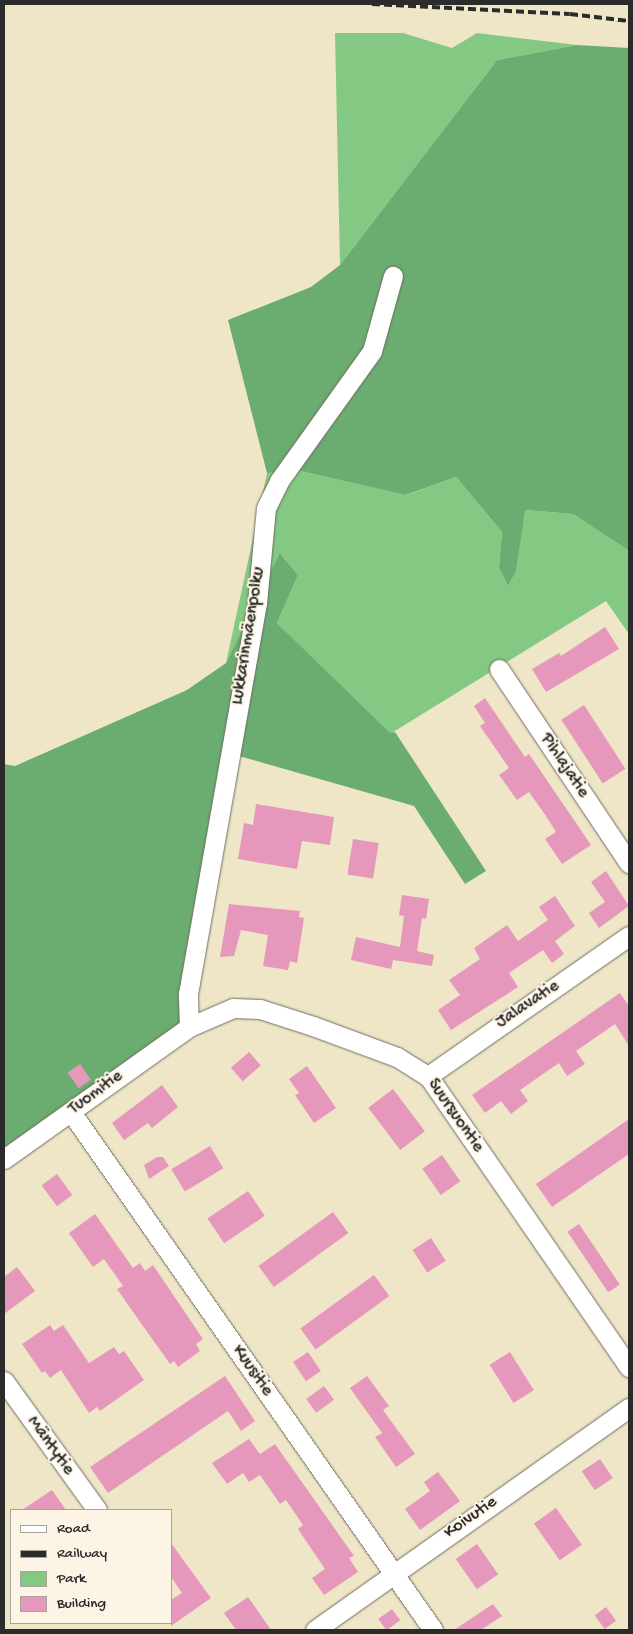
<!DOCTYPE html>
<html>
<head>
<meta charset="utf-8">
<style>
	body { margin:0 }
	#map { position:relative; width:633px; height:1634px; overflow:hidden; background:#efe6c7; font-family:"Gochi Hand",sans-serif }
	div>[style] { position:absolute }
	.green>* { inset:0; background:#84c983 }
	.forest>* { inset:0; background:#6bad71 }
	.building>* { inset:0; background:#e598bc; transform-origin:0 0 }
	.roads { filter:drop-shadow(0 0 1px #706c62) drop-shadow(0 0 1px #706c62) }
	.street>* { height:19px; margin:-9.5px; padding:0 9.5px; transform-origin:9.5px; border-radius:9.5px; background:#fff }
	.rail>* { height:4px; margin-top:-2px; transform-origin:0; background:repeating-linear-gradient(90deg,#2b2b2b 0 8px,transparent 0 12px) }
	span { translate:-50% -50%; white-space:nowrap; text-align:center; line-height:1.15; -webkit-text-stroke:4px #fcf5e5; paint-order:stroke }
	.street-label { font-size:18px; color:#2b2b2b }
	.frame { position:absolute; inset:0; border:5px solid #2b2b2b; pointer-events:none }
	.legend { position:absolute; left:10px; top:1509px; width:162px; height:115px; box-sizing:border-box; background:#fcf5e5; border:1px solid #a8a49b; margin:0; padding:6px 9px; list-style:none; font-size:15px; color:#2b2b2b }
	.legend li { display:flex; align-items:center; gap:10px; height:25px }
	.legend b { width:25px; border:1px solid #a8a49b }
</style>
</head>
<body>
<div id="map">
	<div class="green">
		<div style="clip-path:polygon(335px 33px,403px 33px,452px 48px,477px 33px,577px 45px,497px 60px,340px 265px)"></div>
		<div style="clip-path:polygon(300px 471px,407px 495px,456px 477px,502px 532px,499px 568px,508px 586px,516px 572px,524px 510px,573px 514px,629px 551px,629px 634px,606px 601px,390px 734px,277px 623px,298px 575px,281px 554px,226px 663px,267px 473px)"></div>
	</div>
	<div class="forest">
		<div style="clip-path:polygon(577px 45px,629px 48px,629px 551px,573px 514px,525px 510px,516px 572px,508px 586px,499px 568px,502px 532px,456px 477px,406px 495px,300px 471px,267px 473px,228px 320px,311px 287px,340px 265px,497px 60px)"></div>
		<div style="clip-path:polygon(280px 553px,298px 575px,277px 623px,390px 733px,395px 732px,486px 871px,465px 884px,414px 806px,239px 756px,187px 1020px,4px 1148px,4px 764px,15px 766px,187px 690px,226px 663px)"></div>
	</div>
	<div class="building">
		<div style="clip-path:polygon(605px 627px,619px 649px,546px 692px,532px 669px,559px 653px,561px 656px)"></div>
		<div style="clip-path:polygon(485px 698px,525px 757px,529px 754px,591px 845px,562px 864px,545px 839px,556px 832px,546px 816px,529px 792px,517px 800px,499px 775px,509px 768px,480px 726px,485px 723px,474px 706px)"></div>
		<div style="left:584px;top:705px;width:76px;height:27px;rotate:57deg"></div>
		<div style="clip-path:polygon(256px 804px,334px 817px,330px 845px,302px 841px,297px 869px,238px 859px,244px 823px,253px 825px)"></div>
		<div style="left:353px;top:839px;width:26px;height:36px;rotate:9deg"></div>
		<div style="clip-path:polygon(606px 871px,629px 906px,599px 928px,589px 913px,605px 902px,591px 882px)"></div>
		<div style="clip-path:polygon(402px 895px,429px 899px,426px 919px,422px 918px,417px 951px,434px 955px,432px 966px,393px 960px,391px 969px,351px 960px,356px 937px,400px 947px,404px 916px,399px 915px)"></div>
		<div style="clip-path:polygon(555px 896px,575px 926px,555px 941px,564px 954px,552px 963px,543px 950px,509px 973px,518px 987px,451px 1030px,438px 1010px,460px 995px,449px 980px,480px 959px,474px 948px,507px 925px,518px 941px,548px 920px,539px 907px)"></div>
		<div style="clip-path:polygon(229px 904px,300px 911px,299px 917px,304px 918px,297px 963px,290px 961px,288px 970px,263px 966px,268px 935px,241px 930px,234px 956px,220px 957px)"></div>
		<div style="clip-path:polygon(620px 993px,629px 1006px,629px 1046px,615px 1024px,576px 1051px,585px 1064px,567px 1076px,559px 1063px,520px 1090px,528px 1101px,511px 1114px,501px 1101px,485px 1113px,472px 1095px)"></div>
		<div style="left:249px;top:1052px;width:18px;height:24px;rotate:49deg"></div>
		<div style="left:80px;top:1064px;width:19px;height:15px;rotate:55deg"></div>
		<div style="clip-path:polygon(307px 1066px,336px 1108px,314px 1123px,295px 1095px,299px 1093px,289px 1079px)"></div>
		<div style="clip-path:polygon(162px 1085px,178px 1107px,152px 1128px,148px 1123px,124px 1140px,112px 1123px)"></div>
		<div style="left:393px;top:1089px;width:53px;height:31px;rotate:53deg"></div>
		<div style="clip-path:polygon(629px 1119px,629px 1154px,552px 1207px,536px 1184px)"></div>
		<div style="left:210px;top:1146px;width:26px;height:45px;rotate:59deg"></div>
		<div style="left:442px;top:1155px;width:32px;height:24px;rotate:55deg"></div>
		<div style="clip-path:polygon(157px 1157px,163px 1157px,169px 1166px,149px 1179px,144px 1165px)"></div>
		<div style="left:57px;top:1174px;width:26px;height:19px;rotate:54deg"></div>
		<div style="left:248px;top:1191px;width:30px;height:49px;rotate:56deg"></div>
		<div style="left:333px;top:1212px;width:26px;height:92px;rotate:54deg"></div>
		<div style="clip-path:polygon(95px 1214px,133px 1268px,140px 1263px,145px 1271px,153px 1265px,203px 1339px,196px 1344px,200px 1351px,178px 1367px,174px 1361px,170px 1364px,138px 1319px,117px 1289px,123px 1286px,104px 1259px,93px 1267px,69px 1233px)"></div>
		<div style="left:579px;top:1224px;width:73px;height:14px;rotate:56deg"></div>
		<div style="left:431px;top:1238px;width:27px;height:22px;rotate:57deg"></div>
		<div style="clip-path:polygon(17px 1267px,35px 1291px,4px 1314px,4px 1277px)"></div>
		<div style="left:374px;top:1275px;width:26px;height:91px;rotate:54deg"></div>
		<div style="clip-path:polygon(50px 1325px,54px 1331px,63px 1325px,89px 1363px,114px 1347px,119px 1354px,124px 1351px,144px 1380px,100px 1411px,97px 1407px,89px 1413px,61px 1370px,50px 1378px,45px 1371px,42px 1373px,22px 1344px)"></div>
		<div style="left:308px;top:1352px;width:23px;height:18px;rotate:56deg"></div>
		<div style="left:510px;top:1352px;width:45px;height:24px;rotate:58deg"></div>
		<div style="clip-path:polygon(225px 1376px,255px 1421px,241px 1431px,228px 1411px,108px 1493px,90px 1467px)"></div>
		<div style="clip-path:polygon(367px 1376px,389px 1406px,383px 1410px,415px 1454px,396px 1467px,375px 1437px,382px 1433px,350px 1388px)"></div>
		<div style="left:324px;top:1386px;width:17px;height:22px;rotate:54deg"></div>
		<div style="clip-path:polygon(249px 1439px,260px 1454px,275px 1444px,354px 1556px,349px 1558px,358px 1572px,324px 1595px,312px 1578px,325px 1569px,298px 1529px,303px 1525px,286px 1500px,280px 1504px,260px 1475px,249px 1482px,243px 1473px,227px 1484px,212px 1463px)"></div>
		<div style="left:600px;top:1459px;width:23px;height:22px;rotate:56deg"></div>
		<div style="clip-path:polygon(438px 1472px,460px 1501px,420px 1530px,405px 1509px,430px 1491px,424px 1482px)"></div>
		<div style="clip-path:polygon(52px 1490px,66px 1510px,22px 1510px)"></div>
		<div style="left:556px;top:1508px;width:45px;height:27px;rotate:55deg"></div>
		<div style="clip-path:polygon(171px 1543px,211px 1598px,171px 1626px,171px 1600px,182px 1593px,171px 1577px)"></div>
		<div style="left:477px;top:1544px;width:37px;height:26px;rotate:55deg"></div>
		<div style="clip-path:polygon(248px 1597px,271px 1630px,236px 1630px,224px 1613px)"></div>
		<div style="clip-path:polygon(493px 1604px,502px 1616px,481px 1630px,454px 1630px)"></div>
		<div style="left:606px;top:1607px;width:17px;height:14px;rotate:54deg"></div>
		<div style="left:392px;top:1609px;width:14px;height:17px;rotate:54deg"></div>
	</div>
	<div class="roads">
		<div class="street">
			<div style="left:499px;top:669px;width:234px;rotate:56.2deg"></div>
			<div style="left:189px;top:1027px;width:33px;rotate:-92deg"></div>
			<div style="left:188px;top:994px;width:397px;rotate:-80deg"></div>
			<div style="left:257px;top:603px;width:95px;rotate:-84.6deg"></div>
			<div style="left:266px;top:508px;width:30px;rotate:-64deg"></div>
			<div style="left:279px;top:481px;width:160px;rotate:-54.4deg"></div>
			<div style="left:372px;top:351px;width:78px;rotate:-74.4deg"></div>
			<div style="left:428px;top:1076px;width:245px;rotate:-34.9deg"></div>
			<div style="left:71px;top:1112px;width:632px;rotate:55.05deg"></div>
			<div style="left:4px;top:1159px;width:227px;rotate:-35.5deg"></div>
			<div style="left:189px;top:1027px;width:48px;rotate:-23.4deg"></div>
			<div style="left:233px;top:1008px;width:27px;rotate:2deg"></div>
			<div style="left:260px;top:1009px;width:56px;rotate:17.8deg"></div>
			<div style="left:313px;top:1026px;width:90px;rotate:20.3deg"></div>
			<div style="left:397px;top:1057px;width:36px;rotate:32deg"></div>
			<div style="left:428px;top:1076px;width:354px;rotate:55.4deg"></div>
			<div style="left:4px;top:1381px;width:159px;rotate:54.2deg"></div>
			<div style="left:315px;top:1630px;width:385px;rotate:-35.3deg"></div>
		</div>
	</div>
	<div class="rail">
		<div style="left:372px;top:4px;width:198px;rotate:2.9deg"></div>
		<div style="left:570px;top:14px;width:59px;rotate:6.8deg"></div>
	</div>
	<div class="street-label">
		<span style="left:249px;top:636px;rotate:-81deg">Lukkarinmäenpolku</span>
		<span style="left:564px;top:766px;rotate:56deg">Pihlajatie</span>
		<span style="left:528px;top:1005px;rotate:-34deg">Jalavatie</span>
		<span style="left:96px;top:1093px;rotate:-36deg">Tuomitie</span>
		<span style="left:455px;top:1116px;rotate:55deg">Suursuontie</span>
		<span style="left:252px;top:1371px;rotate:55deg">Kuusitie</span>
		<span style="left:50px;top:1446px;rotate:54deg">Mäntytie</span>
		<span style="left:471px;top:1518px;rotate:-35deg">Koivutie</span>
	</div>
	<div class="frame"></div>
	<ul class="legend">
	<li><b style="height:6px;background:#fff"></b>Road</li>
	<li><b style="height:6px;background:#2b2b2b"></b>Railway</li>
	<li><b style="height:14px;background:#84c983"></b>Park</li>
	<li><b style="height:14px;background:#e598bc"></b>Building</li>
	</ul>
</div>
</body>
</html>
